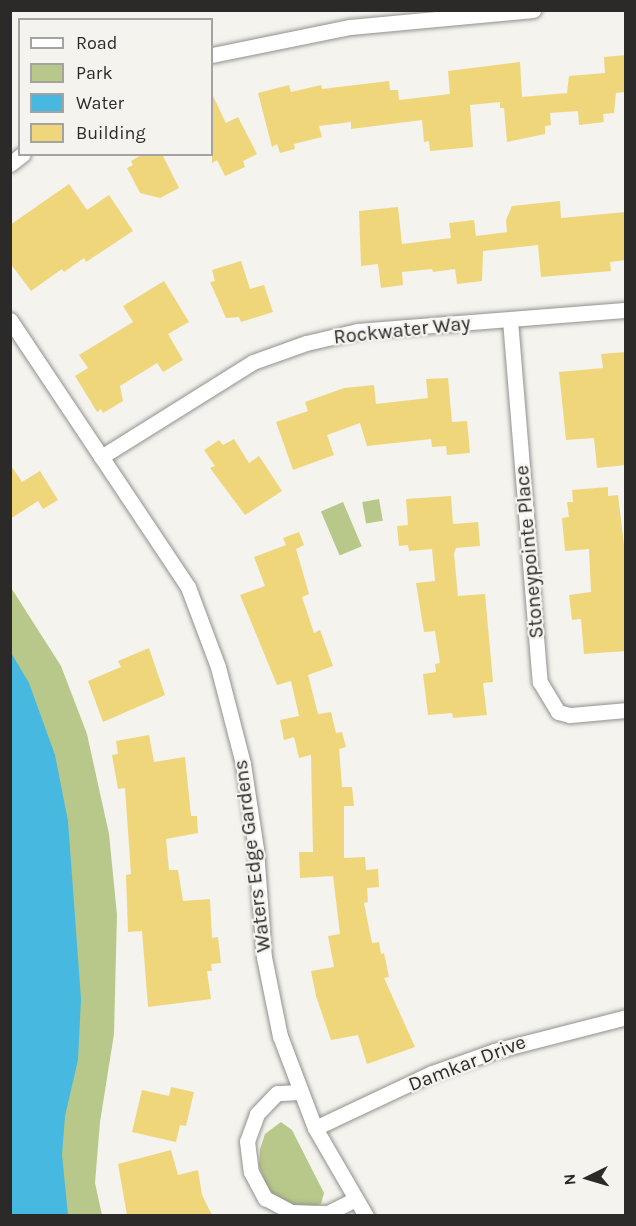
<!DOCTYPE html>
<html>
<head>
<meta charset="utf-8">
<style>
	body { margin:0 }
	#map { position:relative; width:636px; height:1226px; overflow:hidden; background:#f4f3ee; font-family:Karla,sans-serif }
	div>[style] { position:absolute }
	.green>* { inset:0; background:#b7c88a; transform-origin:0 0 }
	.water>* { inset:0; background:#47b8df }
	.building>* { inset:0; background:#f0d67b }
	.roads { filter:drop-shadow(0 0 2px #92918d) drop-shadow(0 0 2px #92918d) }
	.street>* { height:15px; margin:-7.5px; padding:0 7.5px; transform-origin:7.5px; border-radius:7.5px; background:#fff }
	span { translate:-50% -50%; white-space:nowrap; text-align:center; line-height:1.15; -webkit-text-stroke:4.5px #f4f3ee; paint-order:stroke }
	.street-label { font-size:20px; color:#2b2a29 }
	.frame { position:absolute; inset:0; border:12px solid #2b2a29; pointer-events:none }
	.legend { position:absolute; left:18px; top:18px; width:195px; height:138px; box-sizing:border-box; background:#f4f3ee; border:2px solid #a4a39f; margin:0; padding:8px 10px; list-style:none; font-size:18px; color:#2b2a29 }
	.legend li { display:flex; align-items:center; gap:12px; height:30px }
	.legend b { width:30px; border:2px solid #a4a39f }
	.north { position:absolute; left:558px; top:1148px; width:60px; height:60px; -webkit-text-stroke:4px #f4f3ee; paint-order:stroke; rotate:265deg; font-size:16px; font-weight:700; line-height:24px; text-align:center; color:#2b2a29 }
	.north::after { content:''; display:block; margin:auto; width:21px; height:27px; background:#2b2a29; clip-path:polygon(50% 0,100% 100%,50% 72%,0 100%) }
</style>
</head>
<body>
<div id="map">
	<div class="green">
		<div style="left:379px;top:499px;width:22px;height:17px;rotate:80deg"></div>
		<div style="left:343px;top:502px;width:48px;height:24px;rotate:67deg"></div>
		<div style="clip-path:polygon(10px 586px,61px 666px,87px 734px,109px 834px,117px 915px,114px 1034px,100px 1122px,95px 1183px,102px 1215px,11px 1215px)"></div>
		<div style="clip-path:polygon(281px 1122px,292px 1130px,324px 1193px,321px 1204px,308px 1208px,288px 1204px,273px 1195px,266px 1184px,259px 1166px,260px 1149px,265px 1134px)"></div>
	</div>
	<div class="water">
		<div style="clip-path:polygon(10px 651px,29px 683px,55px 755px,68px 821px,81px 999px,78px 1060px,65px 1116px,62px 1155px,68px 1215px,11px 1215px)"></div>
	</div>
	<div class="building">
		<div style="clip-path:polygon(626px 55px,626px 92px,616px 93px,614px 113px,603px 114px,604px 122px,579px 125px,578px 111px,550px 113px,551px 125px,545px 126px,545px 134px,507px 142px,504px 108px,500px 108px,500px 102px,470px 105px,473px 147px,430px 151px,429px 141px,424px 142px,422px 120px,351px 129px,351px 122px,319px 126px,322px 137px,294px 144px,295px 149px,280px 153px,277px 144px,272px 147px,258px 93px,289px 85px,291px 92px,321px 85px,322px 89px,389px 81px,390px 90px,398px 90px,399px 100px,450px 94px,448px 71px,520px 62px,522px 97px,567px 93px,569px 76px,605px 73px,604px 57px)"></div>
		<div style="clip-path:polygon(212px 94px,226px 123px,238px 117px,257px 154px,243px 161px,245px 167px,225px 176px,217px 160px,212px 163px)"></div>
		<div style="clip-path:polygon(143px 154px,162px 154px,179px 188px,160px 198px,140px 193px,127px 168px,133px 165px,131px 161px)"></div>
		<div style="clip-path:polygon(69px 184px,87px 210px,109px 195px,133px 231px,86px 262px,84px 258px,64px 272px,62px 269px,31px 291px,10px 263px,10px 225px)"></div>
		<div style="clip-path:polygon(560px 201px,561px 218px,626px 212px,626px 260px,610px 262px,611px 271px,541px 277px,538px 245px,483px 251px,482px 281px,457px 284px,455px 269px,433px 272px,432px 269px,402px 272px,403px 285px,381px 288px,378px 264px,361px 266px,359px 211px,398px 207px,402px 244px,451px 238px,449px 223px,474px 220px,476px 236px,507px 232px,506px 220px,512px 206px)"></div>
		<div style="clip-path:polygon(241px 261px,250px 289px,264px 285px,273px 312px,241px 322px,239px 317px,226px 318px,210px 282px,215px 281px,212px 270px)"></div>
		<div style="clip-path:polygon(164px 281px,189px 322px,168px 334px,183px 360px,163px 372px,157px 363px,120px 386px,123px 401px,103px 413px,101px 409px,97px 412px,75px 376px,88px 368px,79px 355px,133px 322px,123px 306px)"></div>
		<div style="clip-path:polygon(626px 352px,626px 465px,597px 468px,594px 438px,566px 440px,559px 372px,603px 368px,601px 354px)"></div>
		<div style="clip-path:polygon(448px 378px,452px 422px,467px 421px,470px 453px,447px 455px,446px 446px,432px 447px,431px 439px,367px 446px,360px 423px,327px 435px,334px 455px,293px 470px,276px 422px,308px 411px,305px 402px,344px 388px,374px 385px,376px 404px,428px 398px,426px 379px)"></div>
		<div style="clip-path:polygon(234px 439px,249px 463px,259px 456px,282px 491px,245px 515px,210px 468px,215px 466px,204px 450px,219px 440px,223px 445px)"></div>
		<div style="clip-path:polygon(10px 464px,22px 482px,40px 471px,58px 500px,43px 509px,38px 501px,10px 519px)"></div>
		<div style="clip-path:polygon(608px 487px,608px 496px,618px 495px,626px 561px,626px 651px,584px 654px,581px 619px,572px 620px,569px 595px,591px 592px,589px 549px,565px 551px,562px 518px,569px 517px,567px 502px,573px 502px,572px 490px)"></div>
		<div style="clip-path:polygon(451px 496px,453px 524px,478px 522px,480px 546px,456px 548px,454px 554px,458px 596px,485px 594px,493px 682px,483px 683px,487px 715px,453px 718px,452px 713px,428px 715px,423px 674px,436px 672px,435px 664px,440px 663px,435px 631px,424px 632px,416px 583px,435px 581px,432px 549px,409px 551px,408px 545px,399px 546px,397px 526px,408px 525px,406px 499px)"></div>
		<div style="clip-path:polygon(299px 532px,304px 545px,296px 549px,309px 594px,302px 597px,314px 633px,320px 630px,333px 666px,308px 675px,318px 714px,331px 712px,336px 733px,342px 732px,346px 747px,339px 749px,342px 787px,352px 787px,354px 806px,344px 806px,344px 858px,365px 857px,366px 870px,378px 869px,379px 887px,367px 888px,368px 902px,364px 903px,372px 943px,379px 942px,381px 954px,384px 953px,389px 977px,384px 978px,415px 1047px,367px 1064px,358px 1035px,331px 1040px,316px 996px,311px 971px,334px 967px,328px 936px,340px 934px,333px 876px,300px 878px,299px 852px,313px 852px,311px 755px,299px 758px,294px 737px,284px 740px,280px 720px,299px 716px,291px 681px,277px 685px,240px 595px,265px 586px,254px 557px,286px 545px,283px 538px)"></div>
		<div style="clip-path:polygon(149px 648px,165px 695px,103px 722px,88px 681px,121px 667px,118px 661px)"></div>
		<div style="clip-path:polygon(149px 735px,154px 762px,185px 757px,191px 816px,197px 816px,198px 833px,166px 839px,169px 870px,178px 870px,183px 901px,210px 899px,212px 938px,218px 937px,221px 963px,211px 964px,212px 971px,207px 971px,211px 999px,148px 1007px,142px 931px,128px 932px,126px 875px,131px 874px,125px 788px,118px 789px,112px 755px,118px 754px,116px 741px)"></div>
		<div style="clip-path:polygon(171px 1087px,194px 1092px,186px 1126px,180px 1125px,176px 1142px,132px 1132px,142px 1090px,169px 1096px)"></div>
		<div style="clip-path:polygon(171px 1150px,178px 1175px,198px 1170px,202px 1195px,212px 1215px,127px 1215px,118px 1164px)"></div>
	</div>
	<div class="roads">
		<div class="street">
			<div style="left:212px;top:55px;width:141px;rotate:-11.5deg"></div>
			<div style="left:350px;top:27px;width:184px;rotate:-5.3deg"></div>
			<div style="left:10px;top:164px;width:16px;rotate:-38deg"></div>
			<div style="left:10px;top:320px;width:321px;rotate:56.3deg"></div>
			<div style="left:188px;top:587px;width:85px;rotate:69.4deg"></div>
			<div style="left:218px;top:667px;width:100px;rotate:75.5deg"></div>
			<div style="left:243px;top:764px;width:86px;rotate:81.3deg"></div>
			<div style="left:256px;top:849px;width:108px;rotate:85.8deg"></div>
			<div style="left:264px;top:957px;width:81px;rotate:78.6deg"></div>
			<div style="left:280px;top:1036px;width:98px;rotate:69.2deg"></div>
			<div style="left:315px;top:1128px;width:102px;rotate:59.9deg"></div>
			<div style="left:510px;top:320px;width:363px;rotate:85.3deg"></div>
			<div style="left:540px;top:682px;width:35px;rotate:59deg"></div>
			<div style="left:558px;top:712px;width:12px;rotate:14deg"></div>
			<div style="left:570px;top:715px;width:56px;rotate:-5.1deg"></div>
			<div style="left:101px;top:457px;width:179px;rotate:-32deg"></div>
			<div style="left:253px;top:362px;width:56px;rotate:-19.7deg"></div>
			<div style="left:306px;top:343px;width:53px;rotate:-13deg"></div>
			<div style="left:358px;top:331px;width:269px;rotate:-4.5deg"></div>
			<div style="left:299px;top:1092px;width:22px;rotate:177deg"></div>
			<div style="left:277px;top:1093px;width:29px;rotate:134deg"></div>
			<div style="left:257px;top:1114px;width:29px;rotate:110deg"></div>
			<div style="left:247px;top:1141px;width:31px;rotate:83deg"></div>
			<div style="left:251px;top:1172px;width:30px;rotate:62deg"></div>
			<div style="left:265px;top:1198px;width:30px;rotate:28deg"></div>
			<div style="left:291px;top:1212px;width:37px;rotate:2deg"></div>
			<div style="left:328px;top:1213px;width:30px;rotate:-27deg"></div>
			<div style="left:315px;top:1128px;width:129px;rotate:-25.2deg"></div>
			<div style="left:432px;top:1073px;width:66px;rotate:-19.5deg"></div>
			<div style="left:494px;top:1051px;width:136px;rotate:-14.4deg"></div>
		</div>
	</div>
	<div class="street-label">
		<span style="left:402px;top:330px;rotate:-6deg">Rockwater Way</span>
		<span style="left:529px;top:552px;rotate:-95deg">Stoneypointe Place</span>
		<span style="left:252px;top:856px;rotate:-97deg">Waters Edge Gardens</span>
		<span style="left:467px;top:1063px;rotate:-21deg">Damkar Drive</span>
	</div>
	<div class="frame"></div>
	<ul class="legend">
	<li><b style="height:8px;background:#fff"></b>Road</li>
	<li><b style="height:16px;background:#b7c88a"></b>Park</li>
	<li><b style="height:16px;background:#47b8df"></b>Water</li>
	<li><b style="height:16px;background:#f0d67b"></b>Building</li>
	</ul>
	<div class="north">N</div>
</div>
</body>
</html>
